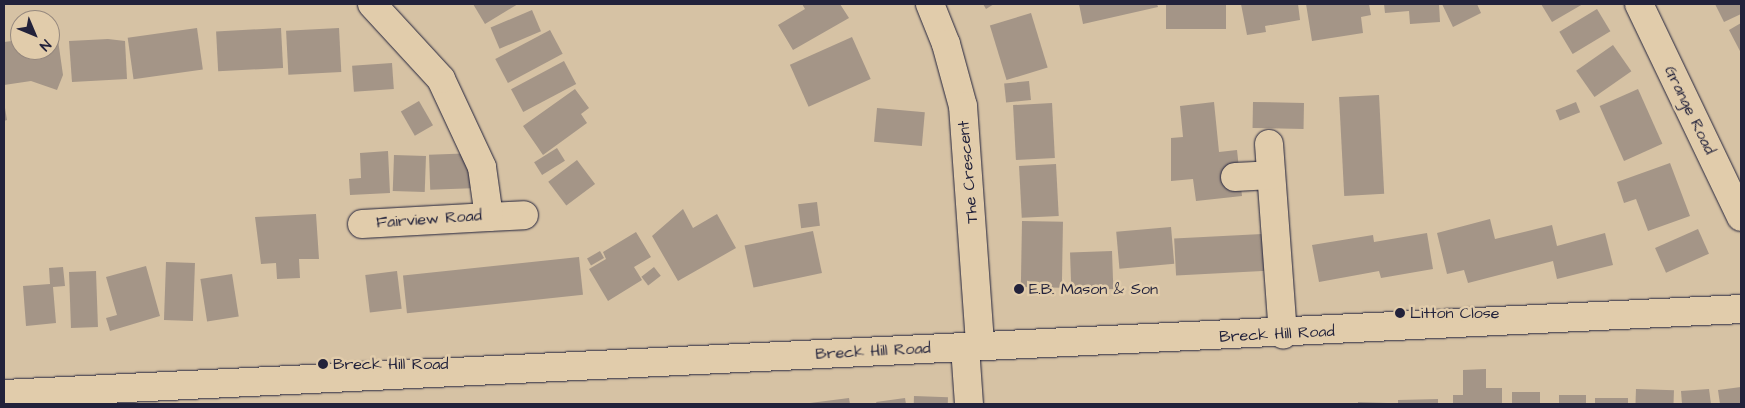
<!DOCTYPE html>
<html>
<head>
<meta charset="utf-8">
<style>
	body { margin:0 }
	#map { position:relative; width:1745px; height:408px; overflow:hidden; background:#d6c2a4; font-family:"Architects Daughter",sans-serif }
	div>[style] { position:absolute }
	.building>* { inset:0; background:#a49587; transform-origin:0 0 }
	.roads { filter:drop-shadow(0 0 1px #22223b) drop-shadow(0 0 1px #22223b) }
	.street>* { height:28px; margin:-14px; padding:0 14px; transform-origin:14px; border-radius:14px; background:#e1ccab }
	.secondary>* { height:28px; margin:-14px; padding:0 14px; transform-origin:14px; border-radius:14px; background:#e1ccab }
	.dots>* { width:14px; height:14px; translate:-50% -50%; box-sizing:border-box; border:2px solid #e1ccab; border-radius:50% }
	span { translate:-50% -50%; white-space:nowrap; text-align:center; line-height:1.15; -webkit-text-stroke:5px #e1ccab; paint-order:stroke }
	.street-label { font-size:16px; color:#22223b }
	.poi-label { font-size:16px; color:#22223b }
	.left { translate:0 -50%; text-align:left }
	.frame { position:absolute; inset:0; border:5px solid #22223b; pointer-events:none }
	.north { position:absolute; left:10px; top:10px; width:50px; height:50px; box-sizing:border-box; background:#e1ccab; border:1px solid #95887e; border-radius:50%; rotate:135deg; font-size:14px; font-weight:700; line-height:20px; text-align:center; color:#22223b }
	.north::after { content:''; display:block; margin:auto; width:18px; height:22px; background:#22223b; clip-path:polygon(50% 0,100% 100%,50% 72%,0 100%) }
</style>
</head>
<body>
<div id="map">
	<div class="building">
		<div style="clip-path:polygon(473px 4px,518px 4px,485px 24px)"></div>
		<div style="clip-path:polygon(802px 4px,840px 4px,849px 18px,793px 50px,778px 25px,805px 9px)"></div>
		<div style="clip-path:polygon(983px 4px,994px 4px,986px 9px)"></div>
		<div style="clip-path:polygon(1079px 4px,1157px 4px,1158px 7px,1083px 24px)"></div>
		<div style="left:1166px;top:4px;width:60px;height:25px"></div>
		<div style="clip-path:polygon(1241px 4px,1298px 4px,1300px 20px,1265px 26px,1266px 32px,1247px 35px)"></div>
		<div style="clip-path:polygon(1306px 4px,1369px 4px,1371px 15px,1361px 17px,1363px 33px,1312px 41px)"></div>
		<div style="clip-path:polygon(1384px 4px,1439px 4px,1440px 22px,1410px 24px,1409px 11px,1385px 13px)"></div>
		<div style="clip-path:polygon(1442px 4px,1477px 4px,1481px 13px,1453px 27px)"></div>
		<div style="clip-path:polygon(1541px 4px,1583px 4px,1552px 22px)"></div>
		<div style="clip-path:polygon(1715px 4px,1741px 4px,1741px 14px,1724px 22px)"></div>
		<div style="left:1597px;top:9px;width:26px;height:44px;rotate:59deg"></div>
		<div style="left:532px;top:10px;width:23px;height:45px;rotate:67deg"></div>
		<div style="left:1031px;top:13px;width:57px;height:43px;rotate:73deg"></div>
		<div style="clip-path:polygon(1741px 23px,1741px 53px,1729px 30px)"></div>
		<div style="left:197px;top:28px;width:42px;height:70px;rotate:82deg"></div>
		<div style="left:281px;top:28px;width:40px;height:65px;rotate:87deg"></div>
		<div style="left:339px;top:28px;width:44px;height:53px;rotate:87deg"></div>
		<div style="left:550px;top:30px;width:27px;height:62px;rotate:62deg"></div>
		<div style="left:852px;top:37px;width:46px;height:68px;rotate:66deg"></div>
		<div style="clip-path:polygon(108px 39px,125px 41px,127px 79px,72px 82px,69px 41px)"></div>
		<div style="clip-path:polygon(20px 40px,20px 50px,50px 50px,50px 41px,58px 40px,63px 75px,57px 90px,31px 81px,4px 85px,4px 42px)"></div>
		<div style="left:1613px;top:45px;width:32px;height:45px;rotate:55deg"></div>
		<div style="left:564px;top:61px;width:26px;height:60px;rotate:62deg"></div>
		<div style="left:392px;top:63px;width:26px;height:40px;rotate:86deg"></div>
		<div style="left:1029px;top:81px;width:19px;height:25px;rotate:84deg"></div>
		<div style="clip-path:polygon(575px 89px,589px 108px,581px 114px,587px 123px,543px 155px,523px 126px)"></div>
		<div style="left:1638px;top:89px;width:60px;height:42px;rotate:66deg"></div>
		<div style="left:1379px;top:95px;width:99px;height:40px;rotate:87deg"></div>
		<div style="left:419px;top:101px;width:28px;height:21px;rotate:60deg"></div>
		<div style="clip-path:polygon(4px 102px,7px 120px,4px 121px)"></div>
		<div style="clip-path:polygon(1214px 102px,1219px 152px,1237px 150px,1242px 196px,1196px 201px,1193px 179px,1171px 181px,1171px 138px,1183px 137px,1180px 106px)"></div>
		<div style="left:1253px;top:102px;width:51px;height:26px;rotate:1deg"></div>
		<div style="left:1576px;top:102px;width:11px;height:22px;rotate:68deg"></div>
		<div style="left:1052px;top:103px;width:55px;height:39px;rotate:87deg"></div>
		<div style="left:877px;top:108px;width:48px;height:34px;rotate:5deg"></div>
		<div style="left:557px;top:148px;width:15px;height:27px;rotate:58deg"></div>
		<div style="clip-path:polygon(388px 151px,390px 193px,350px 195px,349px 179px,361px 178px,360px 153px)"></div>
		<div style="left:477px;top:153px;width:35px;height:48px;rotate:88deg"></div>
		<div style="left:394px;top:155px;width:32px;height:36px;rotate:2deg"></div>
		<div style="left:577px;top:160px;width:30px;height:36px;rotate:53deg"></div>
		<div style="clip-path:polygon(1670px 163px,1690px 216px,1648px 231px,1636px 199px,1624px 203px,1617px 182px)"></div>
		<div style="left:1056px;top:164px;width:52px;height:37px;rotate:87deg"></div>
		<div style="left:817px;top:202px;width:24px;height:19px;rotate:83deg"></div>
		<div style="clip-path:polygon(683px 209px,693px 228px,717px 214px,736px 248px,678px 281px,652px 236px)"></div>
		<div style="clip-path:polygon(316px 214px,319px 259px,299px 259px,300px 278px,277px 279px,276px 263px,261px 264px,255px 217px)"></div>
		<div style="clip-path:polygon(1490px 219px,1495px 239px,1552px 225px,1557px 246px,1605px 233px,1613px 265px,1557px 279px,1553px 261px,1468px 283px,1464px 270px,1447px 274px,1437px 233px)"></div>
		<div style="left:1022px;top:221px;width:41px;height:66px;rotate:1deg"></div>
		<div style="left:1171px;top:227px;width:37px;height:55px;rotate:85deg"></div>
		<div style="left:1698px;top:229px;width:27px;height:47px;rotate:66deg"></div>
		<div style="left:813px;top:231px;width:43px;height:70px;rotate:78deg"></div>
		<div style="clip-path:polygon(636px 232px,651px 257px,634px 267px,642px 280px,608px 301px,589px 269px,606px 259px,603px 252px)"></div>
		<div style="left:1281px;top:233px;width:37px;height:107px;rotate:87deg"></div>
		<div style="clip-path:polygon(1427px 233px,1433px 269px,1381px 278px,1379px 271px,1319px 282px,1312px 245px,1373px 235px,1374px 242px)"></div>
		<div style="left:600px;top:251px;width:8px;height:15px;rotate:60deg"></div>
		<div style="left:1112px;top:251px;width:38px;height:42px;rotate:88deg"></div>
		<div style="left:579px;top:257px;width:38px;height:177px;rotate:84deg"></div>
		<div style="left:166px;top:262px;width:29px;height:58px;rotate:2deg"></div>
		<div style="clip-path:polygon(146px 266px,160px 316px,110px 331px,106px 318px,117px 315px,106px 277px)"></div>
		<div style="clip-path:polygon(63px 267px,65px 286px,53px 287px,56px 323px,26px 326px,23px 286px,50px 284px,49px 268px)"></div>
		<div style="left:654px;top:267px;width:11px;height:16px;rotate:52deg"></div>
		<div style="left:96px;top:271px;width:56px;height:27px;rotate:88deg"></div>
		<div style="left:397px;top:271px;width:38px;height:32px;rotate:83deg"></div>
		<div style="left:232px;top:274px;width:43px;height:32px;rotate:81deg"></div>
		<div style="clip-path:polygon(1486px 369px,1486px 388px,1502px 388px,1502px 404px,1453px 404px,1453px 395px,1463px 395px,1463px 370px)"></div>
		<div style="clip-path:polygon(1741px 387px,1741px 404px,1720px 404px,1718px 390px)"></div>
		<div style="left:1636px;top:389px;width:38px;height:15px;rotate:2deg"></div>
		<div style="clip-path:polygon(1709px 389px,1711px 404px,1682px 404px,1681px 391px)"></div>
		<div style="left:1512px;top:392px;width:28px;height:12px"></div>
		<div style="left:1586px;top:395px;width:9px;height:27px;rotate:90deg"></div>
		<div style="left:914px;top:396px;width:34px;height:8px;rotate:2deg"></div>
		<div style="clip-path:polygon(849px 398px,850px 404px,810px 404px,810px 403px)"></div>
		<div style="clip-path:polygon(905px 398px,906px 404px,877px 404px,876px 402px)"></div>
		<div style="left:1595px;top:398px;width:33px;height:6px"></div>
		<div style="clip-path:polygon(1438px 399px,1438px 404px,1398px 404px,1398px 400px)"></div>
		<div style="clip-path:polygon(1358px 402px,1387px 403px,1387px 404px,1358px 404px)"></div>
	</div>
	<div class="roads">
		<div class="street">
			<div style="left:930px;top:4px;width:43px;rotate:68.2deg"></div>
			<div style="left:946px;top:44px;width:64px;rotate:74.7deg"></div>
			<div style="left:963px;top:106px;width:240px;rotate:85.9deg"></div>
			<div style="left:1639px;top:4px;width:236px;rotate:64.4deg"></div>
			<div style="left:1269px;top:144px;width:191px;rotate:85.8deg"></div>
			<div style="left:1235px;top:177px;width:36px;rotate:-3deg"></div>
			<div style="left:489px;top:217px;width:35px;rotate:-3deg"></div>
			<div style="left:362px;top:224px;width:127px;rotate:-3.2deg"></div>
			<div style="left:489px;top:217px;width:50px;rotate:-98deg"></div>
			<div style="left:482px;top:167px;width:97px;rotate:-115deg"></div>
			<div style="left:441px;top:79px;width:102px;rotate:-132.6deg"></div>
			<div style="left:965px;top:347px;width:57px;rotate:86deg"></div>
		</div>
		<div class="secondary">
			<div style="left:4px;top:394px;width:1739px;rotate:-2.8deg"></div>
		</div>
	</div>
	<div class="dots">
		<div style="left:1019px;top:289px;background:#22223b"></div>
		<div style="left:1400px;top:313px;background:#22223b"></div>
		<div style="left:323px;top:364px;background:#22223b"></div>
	</div>
	<div class="street-label">
		<span style="left:1690px;top:110px;rotate:64deg">Grange Road</span>
		<span style="left:968px;top:172px;rotate:-95deg">The Crescent</span>
		<span style="left:429px;top:219px;rotate:-4deg">Fairview Road</span>
		<span style="left:1277px;top:334px;rotate:-3deg">Breck Hill Road</span>
		<span style="left:873px;top:351px;rotate:-3deg">Breck Hill Road</span>
	</div>
	<div class="poi-label">
		<span class="left" style="left:1029px;top:289px">E.B. Mason &amp; Son</span>
		<span class="left" style="left:1410px;top:313px">Litton Close</span>
		<span class="left" style="left:333px;top:364px">Breck Hill Road</span>
	</div>
	<div class="frame"></div>
	<div class="north">N</div>
</div>
</body>
</html>
